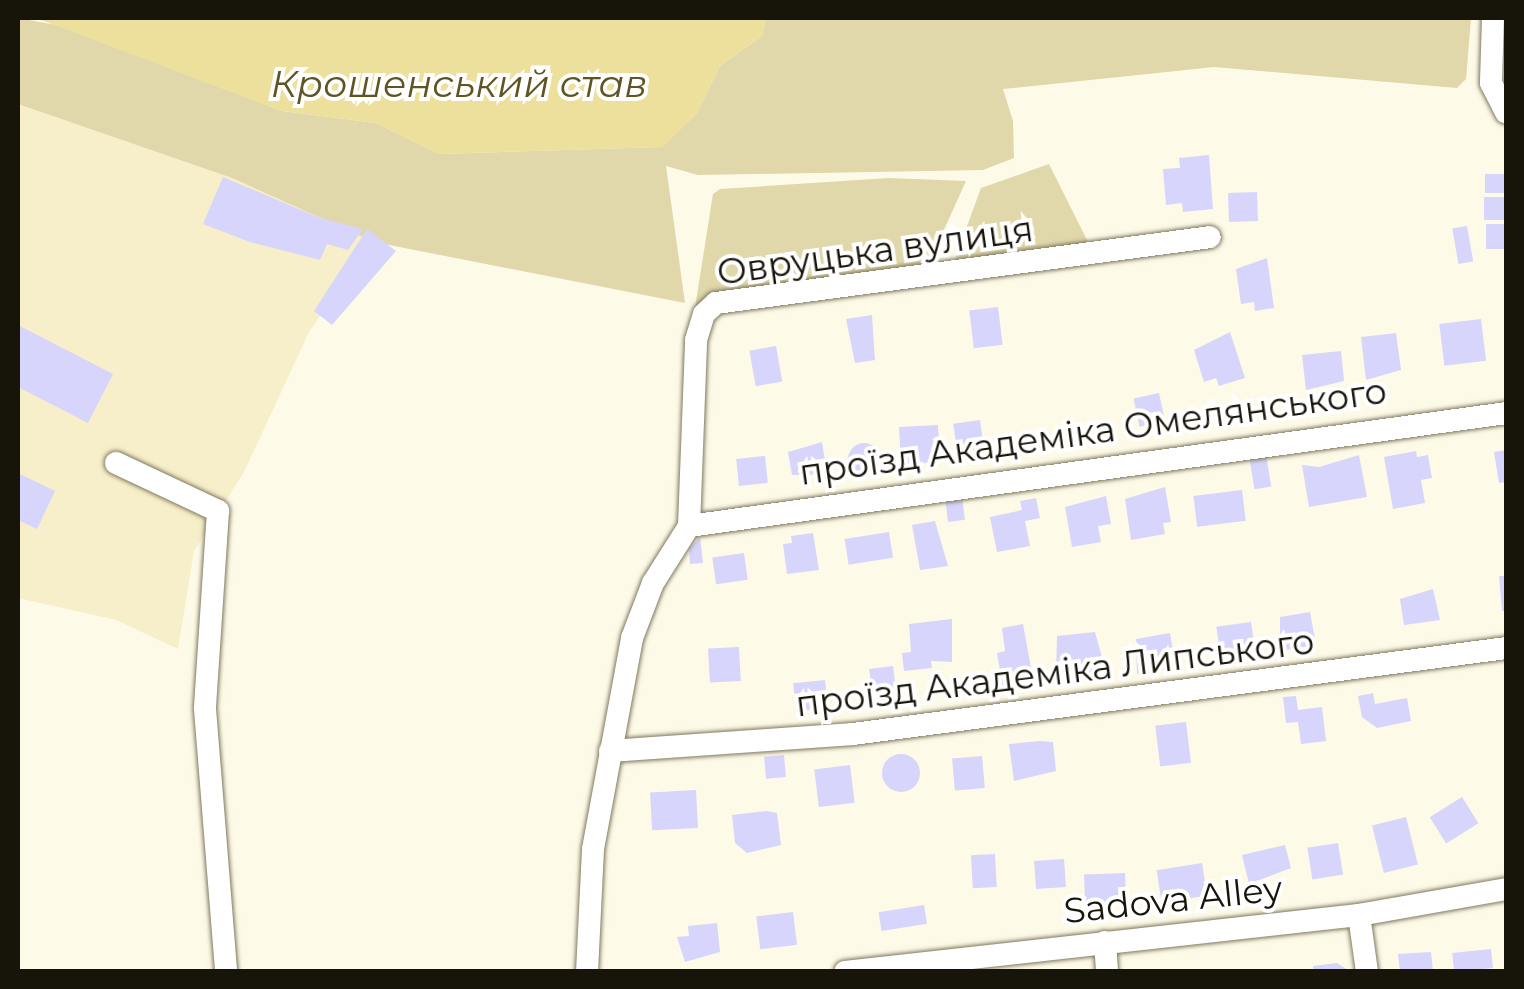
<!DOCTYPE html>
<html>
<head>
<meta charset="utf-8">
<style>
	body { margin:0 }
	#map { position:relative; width:1524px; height:989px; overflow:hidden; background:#fefae8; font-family:Montserrat,sans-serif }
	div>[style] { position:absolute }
	.built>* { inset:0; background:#f7efc9 }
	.green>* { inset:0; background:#e0d7ab }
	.water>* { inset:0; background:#eddf9c }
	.building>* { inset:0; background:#d7d5fb; transform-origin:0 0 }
	.round { border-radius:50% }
	.roads { filter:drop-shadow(0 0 2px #7f795f) drop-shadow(0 0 2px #7f795f) }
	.minor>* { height:22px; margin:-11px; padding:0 11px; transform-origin:11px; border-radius:11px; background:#fff }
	span { translate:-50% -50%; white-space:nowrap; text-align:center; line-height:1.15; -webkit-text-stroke:8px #fff; paint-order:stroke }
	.street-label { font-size:35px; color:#17140a }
	.water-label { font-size:38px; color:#5f5422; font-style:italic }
	.frame { position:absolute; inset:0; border:20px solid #17140a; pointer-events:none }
</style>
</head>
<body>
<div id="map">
	<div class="built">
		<div style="clip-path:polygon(18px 104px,232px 178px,374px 242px,310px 330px,244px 472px,194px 551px,178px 649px,116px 620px,18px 598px)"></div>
	</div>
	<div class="green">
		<div style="clip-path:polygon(18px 18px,56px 25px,282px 111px,376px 123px,439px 154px,662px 147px,697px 113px,720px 66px,762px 36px,766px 18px,1471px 18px,1466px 79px,1457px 88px,1214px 67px,1003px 89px,1013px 121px,1014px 158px,983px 170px,698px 175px,666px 166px,685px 303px,374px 242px,232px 178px,18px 104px)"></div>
		<div style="clip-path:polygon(1049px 164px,1091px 248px,955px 259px,981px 188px)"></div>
		<div style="clip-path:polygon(889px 178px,966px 181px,928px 265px,694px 314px,713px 194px,720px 189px)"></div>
	</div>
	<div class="water">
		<div style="clip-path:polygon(36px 18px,766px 18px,762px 36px,720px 66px,697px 113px,663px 147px,439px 154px,376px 123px,282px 111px)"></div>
	</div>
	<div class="building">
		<div style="clip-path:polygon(1209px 155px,1213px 209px,1183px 212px,1182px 203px,1166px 205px,1163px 169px,1180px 168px,1179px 158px)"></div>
		<div style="left:1506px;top:174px;width:19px;height:21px;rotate:90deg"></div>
		<div style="clip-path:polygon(223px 177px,320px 218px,363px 229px,348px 250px,327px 244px,320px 260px,250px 242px,203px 224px)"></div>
		<div style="left:1257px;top:192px;width:29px;height:29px;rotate:88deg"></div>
		<div style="left:1506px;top:197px;width:23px;height:22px;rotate:90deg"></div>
		<div style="left:1506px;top:224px;width:25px;height:20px;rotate:90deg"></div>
		<div style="left:1467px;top:226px;width:36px;height:15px;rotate:80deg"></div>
		<div style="clip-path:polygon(367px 229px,396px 251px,332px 325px,314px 311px)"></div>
		<div style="clip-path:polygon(1267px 258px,1274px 308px,1255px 311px,1254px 302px,1241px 304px,1236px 269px)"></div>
		<div style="left:998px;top:307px;width:38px;height:29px;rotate:83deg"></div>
		<div style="clip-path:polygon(872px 315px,875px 360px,855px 363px,846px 319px)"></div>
		<div style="left:1481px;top:319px;width:42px;height:42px;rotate:83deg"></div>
		<div style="clip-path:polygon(18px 325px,113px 374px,88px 423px,18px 387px)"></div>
		<div style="clip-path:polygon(1230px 332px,1245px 378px,1219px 386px,1216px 378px,1204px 382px,1194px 350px)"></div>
		<div style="clip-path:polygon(1396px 333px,1401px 370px,1366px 380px,1361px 337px)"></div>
		<div style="left:776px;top:346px;width:36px;height:27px;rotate:80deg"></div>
		<div style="clip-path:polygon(1341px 351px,1344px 381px,1306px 390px,1302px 355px)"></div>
		<div style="left:1159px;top:393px;width:29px;height:26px;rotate:78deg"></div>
		<div style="left:980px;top:420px;width:29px;height:27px;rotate:82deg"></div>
		<div style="left:938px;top:425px;width:37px;height:39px;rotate:87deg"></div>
		<div style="clip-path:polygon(822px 442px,827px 474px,792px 475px,788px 452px)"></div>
		<div class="round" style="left:848px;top:443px;width:32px;height:32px"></div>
		<div style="clip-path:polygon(1506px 450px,1506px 482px,1499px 483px,1494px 452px)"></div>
		<div style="clip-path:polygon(1416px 451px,1417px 457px,1428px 455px,1432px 478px,1421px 480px,1425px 503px,1393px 509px,1384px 457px)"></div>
		<div style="left:1266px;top:454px;width:33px;height:17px;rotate:81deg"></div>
		<div style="clip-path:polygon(1359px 455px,1367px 497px,1309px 507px,1302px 465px,1319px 467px)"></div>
		<div style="left:765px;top:456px;width:27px;height:29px;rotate:84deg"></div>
		<div style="clip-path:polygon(18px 473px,55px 491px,37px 529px,18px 520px)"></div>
		<div style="clip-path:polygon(1165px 487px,1171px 522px,1163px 523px,1165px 534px,1131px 540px,1125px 499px)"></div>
		<div style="left:1242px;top:490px;width:31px;height:49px;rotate:83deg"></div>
		<div style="left:962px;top:496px;width:24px;height:17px;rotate:83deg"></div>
		<div style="clip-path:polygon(1106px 496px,1111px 524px,1098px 526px,1101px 542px,1072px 547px,1065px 507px)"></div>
		<div style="clip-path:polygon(1036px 498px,1040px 518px,1025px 521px,1030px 546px,997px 552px,990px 517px,1022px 510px,1020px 501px)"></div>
		<div style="clip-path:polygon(935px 521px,948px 566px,920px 570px,912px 525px)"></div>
		<div style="left:889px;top:532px;width:26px;height:45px;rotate:81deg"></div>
		<div style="clip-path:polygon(813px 533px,819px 570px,787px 574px,783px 544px,792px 543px,791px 536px)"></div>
		<div style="clip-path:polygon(700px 537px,703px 563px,690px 564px,689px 549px)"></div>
		<div style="left:744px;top:553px;width:27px;height:32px;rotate:82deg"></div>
		<div style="clip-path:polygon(1499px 576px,1506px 576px,1506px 611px,1502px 611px)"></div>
		<div style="clip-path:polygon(1433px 589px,1440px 620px,1404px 625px,1400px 599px)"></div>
		<div style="clip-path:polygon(1310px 612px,1316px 645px,1280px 651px,1280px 617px)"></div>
		<div style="clip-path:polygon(952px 619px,952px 662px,931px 661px,932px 668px,904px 671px,902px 653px,911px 652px,909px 624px)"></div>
		<div style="left:1251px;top:622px;width:34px;height:35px;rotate:82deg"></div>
		<div style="clip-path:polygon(1023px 624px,1034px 684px,1003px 689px,997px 653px,1005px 651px,1002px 628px)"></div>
		<div style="clip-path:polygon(1095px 632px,1106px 672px,1056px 678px,1057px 636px)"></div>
		<div style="clip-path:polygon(1170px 633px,1176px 668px,1137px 674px,1136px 639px)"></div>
		<div style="left:739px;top:647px;width:34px;height:31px;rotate:87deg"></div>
		<div style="left:893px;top:666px;width:34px;height:24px;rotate:83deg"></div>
		<div style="left:825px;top:680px;width:28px;height:32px;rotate:84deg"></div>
		<div style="clip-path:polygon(1373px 693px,1375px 704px,1407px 698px,1411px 721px,1377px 728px,1362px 717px,1358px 696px)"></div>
		<div style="clip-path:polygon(1296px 696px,1298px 710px,1322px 707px,1326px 741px,1301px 744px,1298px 722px,1286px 723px,1283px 697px)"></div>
		<div style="left:1186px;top:722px;width:41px;height:31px;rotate:83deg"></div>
		<div style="clip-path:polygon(1040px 741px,1053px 742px,1056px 771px,1014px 781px,1009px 744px)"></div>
		<div class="round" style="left:882px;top:754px;width:38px;height:38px"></div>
		<div style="left:784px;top:755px;width:22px;height:20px;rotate:85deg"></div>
		<div style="left:982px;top:756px;width:32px;height:30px;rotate:85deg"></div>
		<div style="left:850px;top:765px;width:38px;height:36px;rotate:83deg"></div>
		<div style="left:696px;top:790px;width:38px;height:46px;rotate:87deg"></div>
		<div style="left:1462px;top:797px;width:31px;height:38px;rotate:58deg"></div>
		<div style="clip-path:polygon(767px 811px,777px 813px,781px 845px,747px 853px,735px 843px,732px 815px)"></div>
		<div style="left:1406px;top:817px;width:49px;height:35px;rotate:76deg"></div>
		<div style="left:1338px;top:843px;width:32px;height:31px;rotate:81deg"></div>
		<div style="clip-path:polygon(1285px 845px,1291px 868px,1249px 884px,1242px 855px)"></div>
		<div style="left:995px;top:854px;width:33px;height:24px;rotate:87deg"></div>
		<div style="left:1064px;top:859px;width:28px;height:30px;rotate:86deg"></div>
		<div style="left:1202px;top:863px;width:33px;height:46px;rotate:81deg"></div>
		<div style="left:1125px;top:873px;width:30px;height:41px;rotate:88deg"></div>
		<div style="left:924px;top:905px;width:19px;height:46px;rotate:81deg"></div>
		<div style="left:793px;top:912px;width:33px;height:37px;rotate:83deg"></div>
		<div style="clip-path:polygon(717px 923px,720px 952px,685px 962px,677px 937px,689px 936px,688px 926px)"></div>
		<div style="left:1491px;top:949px;width:19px;height:39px;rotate:84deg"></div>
		<div style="clip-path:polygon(1431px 952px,1433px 972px,1400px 972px,1398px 954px)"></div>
		<div style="clip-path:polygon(1337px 963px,1351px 972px,1314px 972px,1313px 966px)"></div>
	</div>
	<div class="roads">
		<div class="minor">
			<div style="left:1493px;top:18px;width:65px;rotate:91.8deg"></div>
			<div style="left:1491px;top:83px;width:33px;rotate:63deg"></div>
			<div style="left:116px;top:463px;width:113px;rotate:25.2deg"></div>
			<div style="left:218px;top:511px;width:198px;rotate:93.8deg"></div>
			<div style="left:205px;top:709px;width:264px;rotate:85.4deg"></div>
			<div style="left:689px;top:526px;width:825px;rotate:-7.87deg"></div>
			<div style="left:689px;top:526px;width:186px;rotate:-87.8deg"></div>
			<div style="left:696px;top:340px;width:27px;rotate:-73deg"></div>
			<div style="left:704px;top:314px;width:16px;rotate:-43deg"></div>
			<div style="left:716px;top:303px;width:498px;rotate:-7.6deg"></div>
			<div style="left:610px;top:751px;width:244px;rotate:-4deg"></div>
			<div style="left:853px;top:734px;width:659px;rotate:-7.5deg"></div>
			<div style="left:1359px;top:915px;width:58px;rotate:82deg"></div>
			<div style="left:1105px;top:942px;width:30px;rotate:86deg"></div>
			<div style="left:587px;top:972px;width:123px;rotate:-87.2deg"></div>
			<div style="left:593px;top:849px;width:215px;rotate:-79.5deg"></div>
			<div style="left:632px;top:638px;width:59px;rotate:-69.1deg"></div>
			<div style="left:653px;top:583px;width:67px;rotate:-57.7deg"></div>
			<div style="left:845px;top:972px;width:517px;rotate:-6.33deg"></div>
			<div style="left:1359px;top:915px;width:149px;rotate:-10deg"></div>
		</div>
	</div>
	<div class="street-label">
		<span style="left:875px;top:251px;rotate:-8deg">Овруцька вулиця</span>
		<span style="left:1093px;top:432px;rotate:-8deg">проїзд Академіка Омелянського</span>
		<span style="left:1055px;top:673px;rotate:-7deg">проїзд Академіка Липського</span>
		<span style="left:1173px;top:900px;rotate:-6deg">Sadova Alley</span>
	</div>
	<div class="water-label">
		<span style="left:459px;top:84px">Крошенський став</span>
	</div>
	<div class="frame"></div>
</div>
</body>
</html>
